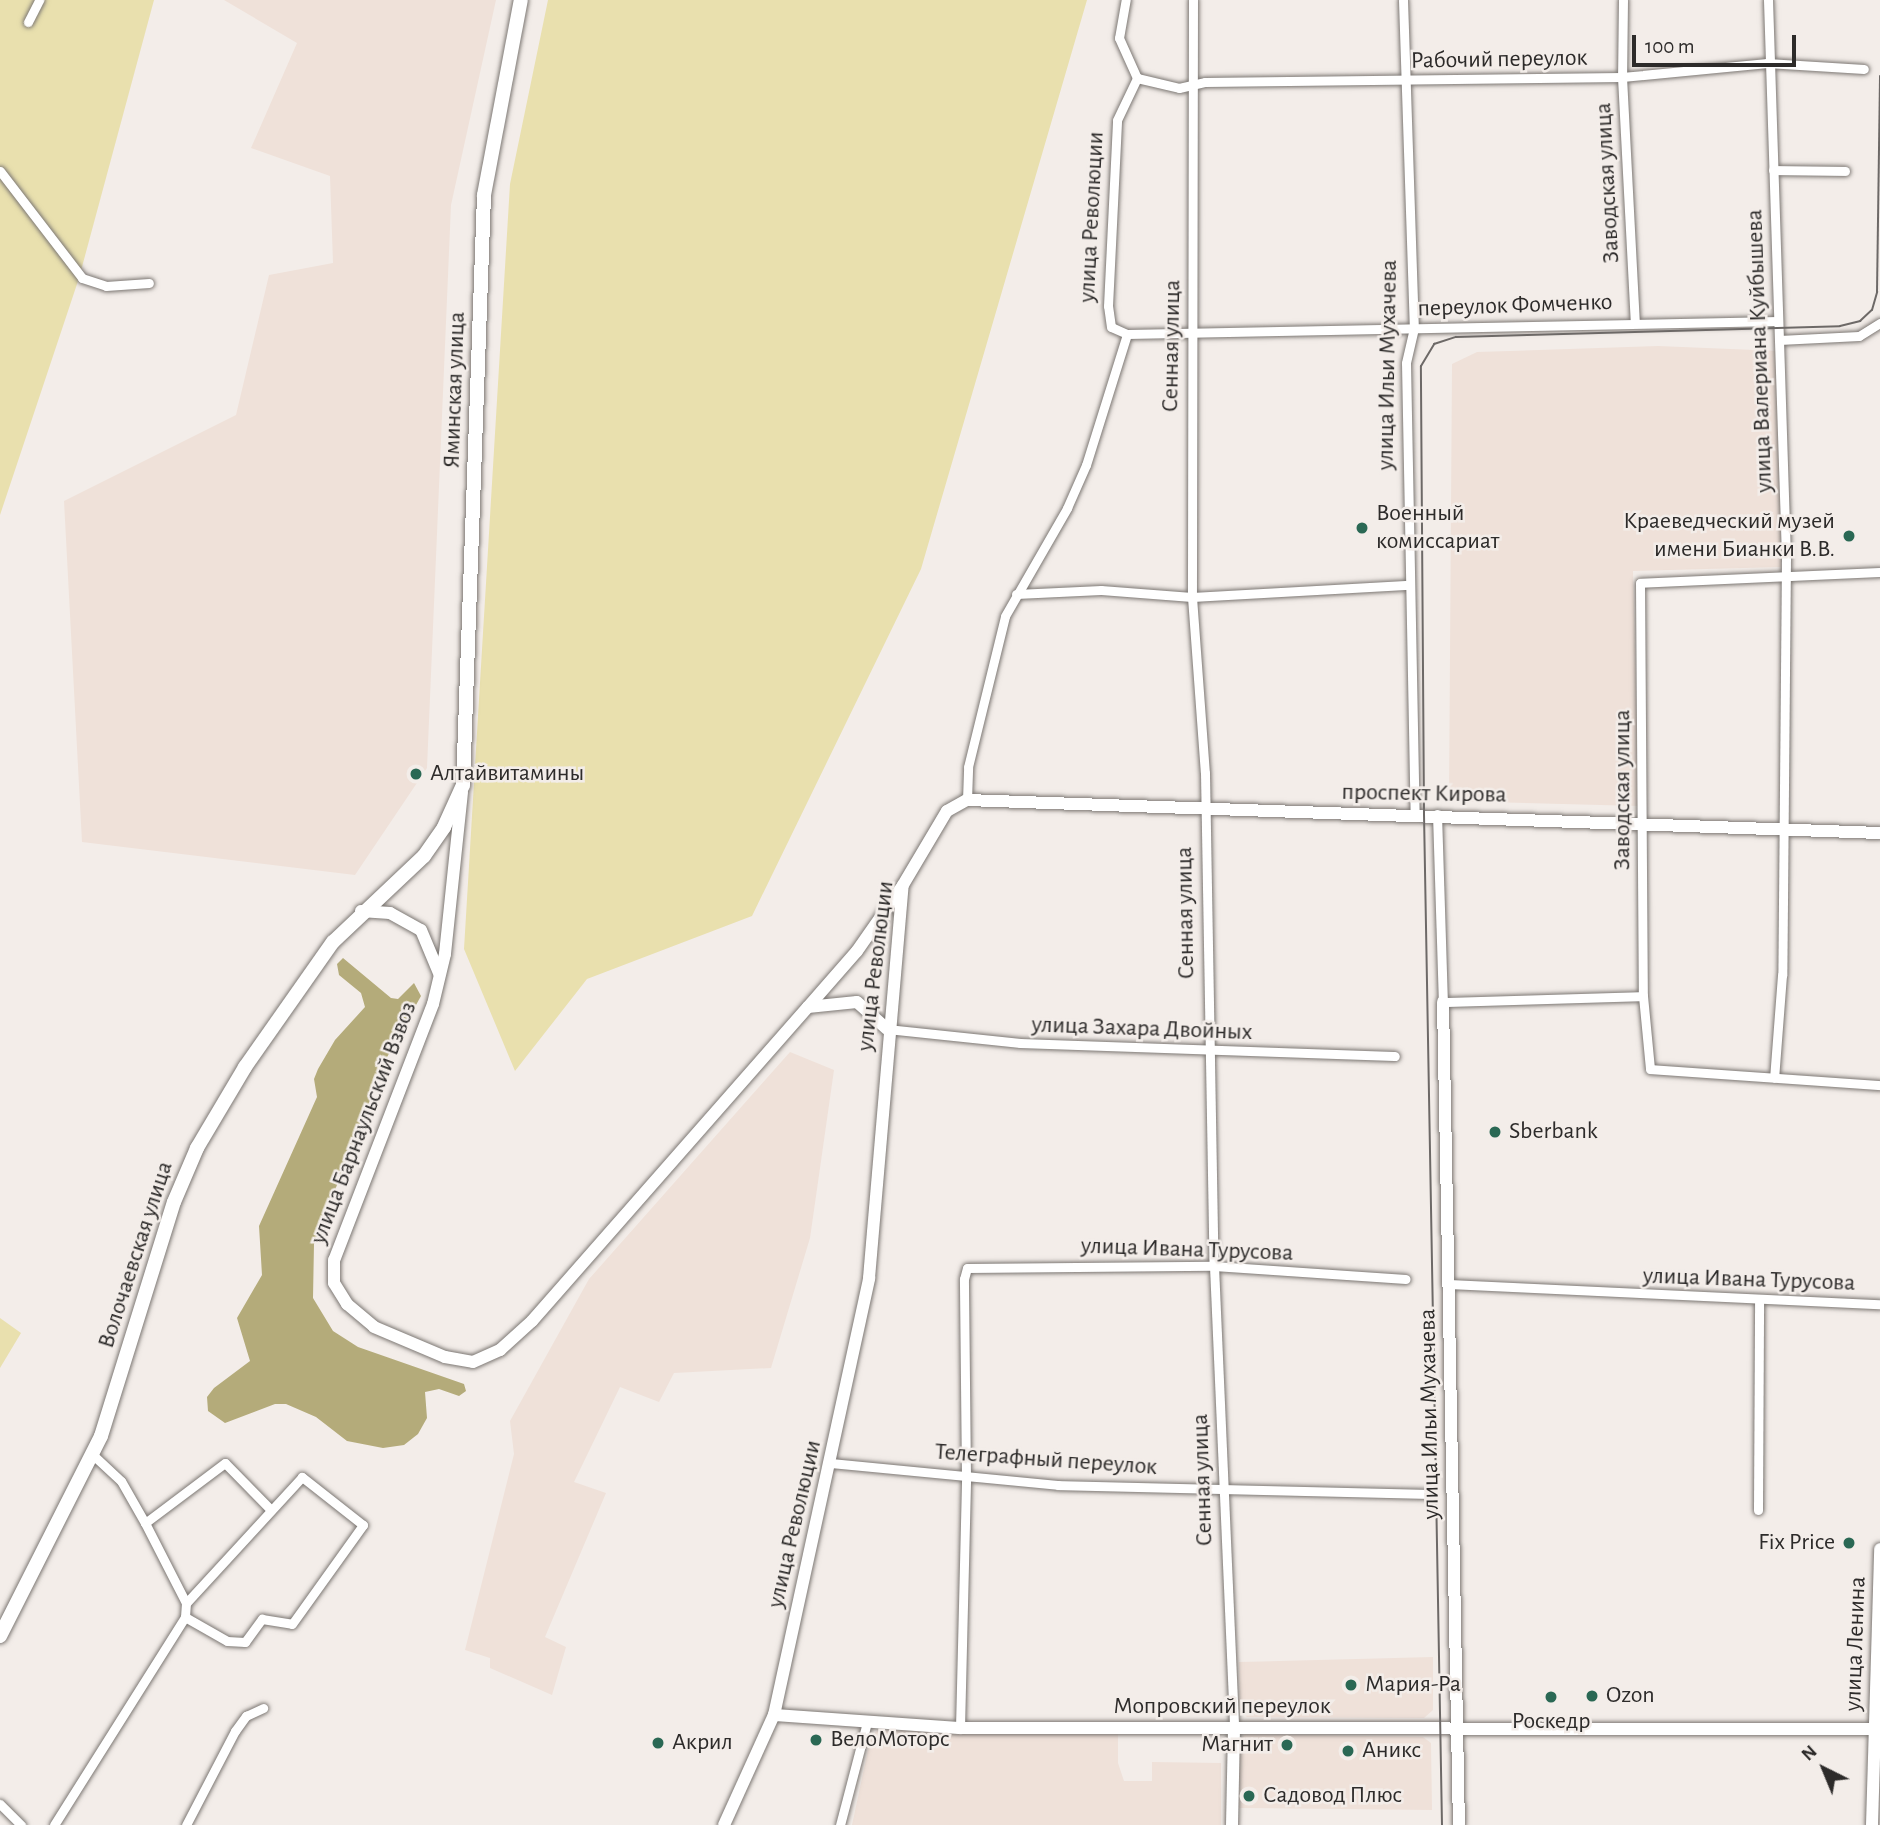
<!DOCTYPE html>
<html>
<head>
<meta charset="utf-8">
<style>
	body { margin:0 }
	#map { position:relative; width:1880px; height:1825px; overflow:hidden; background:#f3ede9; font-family:"Alegreya Sans",sans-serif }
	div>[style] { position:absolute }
	.built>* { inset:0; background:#efe1d9 }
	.green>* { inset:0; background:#e9e0ae }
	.forest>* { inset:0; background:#b4ab7a }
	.roads { filter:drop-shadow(0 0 2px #7c7773) drop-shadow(0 0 2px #7c7773) }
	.street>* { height:9px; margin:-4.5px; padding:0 4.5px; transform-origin:4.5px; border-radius:4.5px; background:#fff }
	.secondary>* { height:12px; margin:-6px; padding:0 6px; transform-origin:6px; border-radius:6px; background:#fff }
	.primary>* { height:14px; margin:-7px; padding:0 7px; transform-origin:7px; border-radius:7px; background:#fff }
	.tram>* { height:2px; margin:-1px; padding:0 1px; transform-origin:1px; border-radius:1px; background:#6d6967 }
	.dots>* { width:19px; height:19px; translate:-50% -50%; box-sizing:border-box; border:4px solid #f3ede9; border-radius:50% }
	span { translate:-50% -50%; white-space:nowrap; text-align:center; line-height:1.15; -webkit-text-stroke:5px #f3ede9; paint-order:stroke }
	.street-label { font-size:24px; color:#2d2b2a }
	.poi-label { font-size:24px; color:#2d2b2a }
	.left { translate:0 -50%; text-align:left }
	.right { translate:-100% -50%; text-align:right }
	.north { position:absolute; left:1789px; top:1734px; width:70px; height:70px; -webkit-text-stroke:5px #f3ede9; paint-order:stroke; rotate:317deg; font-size:19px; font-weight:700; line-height:28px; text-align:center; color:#2d2b2a }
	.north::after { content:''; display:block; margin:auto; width:24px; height:32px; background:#2d2b2a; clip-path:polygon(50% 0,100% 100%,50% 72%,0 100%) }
	.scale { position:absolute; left:1632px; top:35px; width:164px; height:32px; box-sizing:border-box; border:4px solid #2d2b2a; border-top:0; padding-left:9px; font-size:21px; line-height:24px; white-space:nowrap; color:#2d2b2a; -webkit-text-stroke:5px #f3ede9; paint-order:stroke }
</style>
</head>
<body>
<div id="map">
	<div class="built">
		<div style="clip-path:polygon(224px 0,496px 0,451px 205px,427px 768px,355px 875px,82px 842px,64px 501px,236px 415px,269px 275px,333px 263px,330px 176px,251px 148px,297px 43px)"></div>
		<div style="clip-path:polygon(1658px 346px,1779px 351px,1781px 567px,1633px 571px,1639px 806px,1449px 801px,1452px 364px,1477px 352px)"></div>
		<div style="clip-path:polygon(790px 1052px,834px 1070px,810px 1238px,771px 1368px,674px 1373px,659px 1402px,620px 1387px,574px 1482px,606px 1493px,545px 1637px,566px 1647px,552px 1695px,490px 1668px,490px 1658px,465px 1650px,514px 1454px,510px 1421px,589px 1279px)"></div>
		<div style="clip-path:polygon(1433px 1657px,1433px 1710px,1424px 1718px,1247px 1717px,1240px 1710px,1239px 1662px)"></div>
		<div style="clip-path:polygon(878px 1730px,1118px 1733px,1118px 1763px,1124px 1781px,1152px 1781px,1152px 1762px,1221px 1763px,1221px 1825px,852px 1825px,871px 1736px)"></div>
		<div style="clip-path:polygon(1245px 1734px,1423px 1737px,1431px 1743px,1432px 1810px,1239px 1808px,1239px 1740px)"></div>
	</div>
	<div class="green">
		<div style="clip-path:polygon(0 0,154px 0,79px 278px,0 515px)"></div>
		<div style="clip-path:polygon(548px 0,1087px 0,921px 569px,752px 916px,587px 979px,515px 1071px,464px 949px,510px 184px)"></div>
		<div style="clip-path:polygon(0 1318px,21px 1333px,0 1368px)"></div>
	</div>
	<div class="forest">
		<div style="clip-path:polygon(343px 958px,391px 998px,398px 999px,414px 983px,421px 996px,386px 1059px,314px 1244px,313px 1298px,333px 1331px,358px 1347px,464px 1384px,466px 1391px,459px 1396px,439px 1389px,425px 1392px,427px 1418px,418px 1434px,404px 1445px,383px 1448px,347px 1441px,316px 1417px,286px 1404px,275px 1404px,225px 1423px,208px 1411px,207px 1397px,214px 1388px,250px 1361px,237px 1318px,262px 1275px,259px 1226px,317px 1097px,314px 1079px,318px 1069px,335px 1040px,365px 1007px,361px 993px,339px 975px,337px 964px)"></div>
	</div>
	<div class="roads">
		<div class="street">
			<div style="left:1193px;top:0;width:597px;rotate:90.1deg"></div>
			<div style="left:1192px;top:597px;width:176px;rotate:85.8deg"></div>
			<div style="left:1205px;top:773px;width:493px;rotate:89deg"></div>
			<div style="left:1214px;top:1266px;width:462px;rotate:87.5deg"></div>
			<div style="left:1403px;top:0;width:328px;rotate:88.1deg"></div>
			<div style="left:1414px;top:328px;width:36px;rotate:103deg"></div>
			<div style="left:1406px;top:363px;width:451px;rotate:88.9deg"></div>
			<div style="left:1623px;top:0;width:77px;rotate:90.7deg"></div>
			<div style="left:1622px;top:77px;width:245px;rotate:87deg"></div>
			<div style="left:1768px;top:0;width:558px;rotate:88.15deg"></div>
			<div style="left:1786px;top:558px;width:417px;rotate:90.5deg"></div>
			<div style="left:1782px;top:975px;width:103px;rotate:94.4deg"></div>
			<div style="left:28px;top:22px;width:25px;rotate:-63deg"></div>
			<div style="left:1137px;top:78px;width:43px;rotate:13.4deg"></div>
			<div style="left:1179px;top:88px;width:27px;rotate:-13deg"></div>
			<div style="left:1205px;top:82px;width:417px;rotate:-0.7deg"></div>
			<div style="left:1622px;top:77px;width:146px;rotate:-5.5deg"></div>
			<div style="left:1767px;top:63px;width:97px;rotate:3.5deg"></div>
			<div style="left:1773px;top:170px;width:72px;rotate:0.8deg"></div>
			<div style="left:0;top:171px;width:135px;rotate:52.5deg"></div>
			<div style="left:82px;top:278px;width:25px;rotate:18deg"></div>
			<div style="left:106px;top:286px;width:43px;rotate:-4deg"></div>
			<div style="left:1127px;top:334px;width:651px;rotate:-1.14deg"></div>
			<div style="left:1779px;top:340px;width:80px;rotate:-2.9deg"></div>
			<div style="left:1859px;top:336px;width:25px;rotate:-32deg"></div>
			<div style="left:1880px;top:572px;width:240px;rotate:177.4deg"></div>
			<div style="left:1640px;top:583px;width:413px;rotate:89.6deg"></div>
			<div style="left:1643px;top:996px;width:73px;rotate:84.5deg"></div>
			<div style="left:1650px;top:1069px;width:231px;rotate:4deg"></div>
			<div style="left:1016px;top:594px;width:85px;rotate:-2.7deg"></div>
			<div style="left:1101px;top:590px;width:91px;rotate:4.4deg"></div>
			<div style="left:1192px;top:597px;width:218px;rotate:-3.2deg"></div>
			<div style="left:967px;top:800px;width:33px;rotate:-88deg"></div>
			<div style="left:968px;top:767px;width:155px;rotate:-76.2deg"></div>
			<div style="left:1005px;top:616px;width:125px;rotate:-60.1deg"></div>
			<div style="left:1067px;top:508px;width:47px;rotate:-66.2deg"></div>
			<div style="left:1086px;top:465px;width:137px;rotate:-72.6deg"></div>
			<div style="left:1127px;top:334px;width:17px;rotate:-156deg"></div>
			<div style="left:1111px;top:327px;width:21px;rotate:-98deg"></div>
			<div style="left:1108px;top:306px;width:186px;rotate:-87.2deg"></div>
			<div style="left:1117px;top:120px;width:47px;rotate:-64.5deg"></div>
			<div style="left:1137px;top:78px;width:44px;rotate:-114.2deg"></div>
			<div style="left:1119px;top:38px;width:39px;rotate:-80deg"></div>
			<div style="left:1437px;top:814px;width:188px;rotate:88.2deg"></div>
			<div style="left:1443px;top:1002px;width:200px;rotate:-1.7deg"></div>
			<div style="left:887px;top:1029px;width:134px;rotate:6deg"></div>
			<div style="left:1020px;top:1043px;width:375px;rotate:2deg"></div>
			<div style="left:1448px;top:1284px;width:432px;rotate:2.7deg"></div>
			<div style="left:830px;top:1463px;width:229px;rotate:5.5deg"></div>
			<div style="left:1058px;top:1485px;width:368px;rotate:1.4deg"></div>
			<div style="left:1758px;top:1510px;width:210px;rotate:-89.7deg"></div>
			<div style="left:145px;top:1523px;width:100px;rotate:-36.9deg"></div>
			<div style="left:225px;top:1463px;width:63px;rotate:45.6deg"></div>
			<div style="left:185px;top:1617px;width:48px;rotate:29.7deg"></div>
			<div style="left:227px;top:1641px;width:18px;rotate:3deg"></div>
			<div style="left:245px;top:1642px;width:29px;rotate:-54deg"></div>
			<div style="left:262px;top:1619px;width:30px;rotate:9deg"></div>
			<div style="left:292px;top:1624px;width:122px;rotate:-54.4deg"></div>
			<div style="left:363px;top:1525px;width:78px;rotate:-141.8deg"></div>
			<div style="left:302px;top:1477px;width:171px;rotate:132.6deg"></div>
			<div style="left:960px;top:1728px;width:251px;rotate:-88.6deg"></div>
			<div style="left:966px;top:1477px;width:198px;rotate:-90.6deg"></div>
			<div style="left:964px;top:1279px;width:11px;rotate:-75deg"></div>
			<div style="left:967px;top:1268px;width:247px;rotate:-0.5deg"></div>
			<div style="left:1214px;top:1266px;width:192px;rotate:3.9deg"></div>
			<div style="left:0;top:1804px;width:30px;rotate:45deg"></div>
			<div style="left:54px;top:1825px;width:246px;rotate:-57.8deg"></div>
			<div style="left:185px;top:1617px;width:14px;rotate:-86deg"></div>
			<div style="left:186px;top:1603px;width:90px;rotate:-117.1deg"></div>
			<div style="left:145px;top:1523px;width:48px;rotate:-119.7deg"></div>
			<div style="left:121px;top:1481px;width:38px;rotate:-137deg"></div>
			<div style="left:186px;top:1825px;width:106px;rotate:-62.5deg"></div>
			<div style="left:235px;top:1731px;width:19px;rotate:-54deg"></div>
			<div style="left:246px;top:1716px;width:19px;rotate:-25deg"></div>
			<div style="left:840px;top:1825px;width:106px;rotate:-75.3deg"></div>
		</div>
		<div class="secondary">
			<div style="left:462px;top:792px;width:163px;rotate:96deg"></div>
			<div style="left:445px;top:954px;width:51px;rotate:103.5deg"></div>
			<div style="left:433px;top:1004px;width:274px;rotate:111.1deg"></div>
			<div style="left:334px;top:1260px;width:23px;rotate:90deg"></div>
			<div style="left:334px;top:1283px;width:25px;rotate:58deg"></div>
			<div style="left:347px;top:1304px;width:35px;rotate:40deg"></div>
			<div style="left:374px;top:1327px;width:77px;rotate:22.9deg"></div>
			<div style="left:445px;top:1357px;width:28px;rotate:10deg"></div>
			<div style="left:473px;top:1362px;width:30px;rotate:-24deg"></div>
			<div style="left:500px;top:1350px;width:43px;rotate:-42.2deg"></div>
			<div style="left:532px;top:1321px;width:418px;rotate:-48.7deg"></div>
			<div style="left:808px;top:1007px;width:49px;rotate:-5.8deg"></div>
			<div style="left:857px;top:1002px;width:40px;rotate:42deg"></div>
			<div style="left:361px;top:911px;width:29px;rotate:4deg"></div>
			<div style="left:390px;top:913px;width:35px;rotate:29deg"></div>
			<div style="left:421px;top:930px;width:47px;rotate:67.3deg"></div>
			<div style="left:1443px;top:1002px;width:823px;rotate:88.89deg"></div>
			<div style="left:808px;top:1007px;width:74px;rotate:-48.8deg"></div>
			<div style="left:857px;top:951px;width:77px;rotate:-55.1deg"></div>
			<div style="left:774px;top:1715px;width:186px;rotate:4deg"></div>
			<div style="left:960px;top:1728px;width:920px;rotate:0.06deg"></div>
			<div style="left:724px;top:1825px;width:121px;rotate:-65.6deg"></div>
			<div style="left:774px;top:1715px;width:447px;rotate:-77.7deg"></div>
			<div style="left:869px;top:1278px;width:394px;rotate:-85.1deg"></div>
			<div style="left:903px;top:885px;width:86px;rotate:-59.3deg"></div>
			<div style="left:947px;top:811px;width:23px;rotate:-29deg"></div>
			<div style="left:967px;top:800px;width:914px;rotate:2.07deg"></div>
			<div style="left:1232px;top:1825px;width:97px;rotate:-88.8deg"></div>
			<div style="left:1872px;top:1825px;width:276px;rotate:-88.3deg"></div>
		</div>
		<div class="primary">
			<div style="left:0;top:1636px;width:224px;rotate:-63.2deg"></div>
			<div style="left:101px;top:1436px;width:245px;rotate:-72.7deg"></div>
			<div style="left:174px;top:1202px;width:59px;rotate:-66.9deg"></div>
			<div style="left:197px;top:1148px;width:94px;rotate:-59.3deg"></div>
			<div style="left:245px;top:1067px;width:153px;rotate:-54.9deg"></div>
			<div style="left:333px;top:942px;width:125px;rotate:-43.4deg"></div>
			<div style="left:424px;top:856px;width:35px;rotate:-55deg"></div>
			<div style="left:444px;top:827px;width:46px;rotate:-65.7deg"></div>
			<div style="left:463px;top:785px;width:590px;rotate:-87.96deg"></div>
			<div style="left:484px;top:195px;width:198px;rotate:-79.3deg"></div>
		</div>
	</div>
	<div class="tram">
		<div style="left:1442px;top:1825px;width:1011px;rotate:-91.02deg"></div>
		<div style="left:1424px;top:814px;width:448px;rotate:-90.4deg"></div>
		<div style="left:1421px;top:366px;width:26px;rotate:-59deg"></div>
		<div style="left:1434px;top:344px;width:23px;rotate:-18deg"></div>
		<div style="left:1456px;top:337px;width:384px;rotate:-1.6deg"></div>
		<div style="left:1840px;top:326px;width:21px;rotate:-14deg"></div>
		<div style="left:1860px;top:321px;width:16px;rotate:-43deg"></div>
		<div style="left:1872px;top:310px;width:19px;rotate:-74deg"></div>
		<div style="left:1877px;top:292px;width:216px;rotate:-89.2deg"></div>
	</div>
	<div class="dots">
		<div style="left:1362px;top:528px;background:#2a6854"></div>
		<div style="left:1849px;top:536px;background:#2a6854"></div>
		<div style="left:416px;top:774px;background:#2a6854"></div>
		<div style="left:1495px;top:1132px;background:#2a6854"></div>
		<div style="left:1849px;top:1543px;background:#2a6854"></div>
		<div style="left:1351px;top:1685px;background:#2a6854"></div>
		<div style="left:1592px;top:1696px;background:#2a6854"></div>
		<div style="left:1551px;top:1697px;background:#2a6854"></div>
		<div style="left:816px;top:1740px;background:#2a6854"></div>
		<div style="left:658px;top:1743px;background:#2a6854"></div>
		<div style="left:1287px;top:1745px;background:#2a6854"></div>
		<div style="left:1348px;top:1751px;background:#2a6854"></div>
		<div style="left:1249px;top:1796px;background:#2a6854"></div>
	</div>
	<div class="street-label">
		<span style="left:1499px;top:60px;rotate:-1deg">Рабочий переулок</span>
		<span style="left:1608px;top:183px;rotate:-93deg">Заводская улица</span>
		<span style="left:1092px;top:217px;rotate:-87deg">улица Революции</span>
		<span style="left:1515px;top:306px;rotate:-2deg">переулок Фомченко</span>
		<span style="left:1172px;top:346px;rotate:-89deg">Сенная улица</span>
		<span style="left:1760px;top:351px;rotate:-92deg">улица Валериана Куйбышева</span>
		<span style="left:1388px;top:365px;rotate:-89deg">улица Ильи Мухачева</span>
		<span style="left:455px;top:390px;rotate:-88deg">Яминская улица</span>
		<span style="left:1623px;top:790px;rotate:-90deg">Заводская улица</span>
		<span style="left:1424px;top:794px;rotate:1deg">проспект Кирова</span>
		<span style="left:1186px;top:913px;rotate:-91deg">Сенная улица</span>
		<span style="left:876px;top:966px;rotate:-83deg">улица Революции</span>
		<span style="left:1142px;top:1029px;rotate:2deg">улица Захара Двойных</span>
		<span style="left:364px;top:1123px;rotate:-69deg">улица Барнаульский Взвоз</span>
		<span style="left:1187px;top:1250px;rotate:2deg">улица Ивана Турусова</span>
		<span style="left:136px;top:1255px;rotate:-72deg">Волочаевская улица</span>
		<span style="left:1749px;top:1280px;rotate:2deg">улица Ивана Турусова</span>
		<span style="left:1430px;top:1414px;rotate:-91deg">улица Ильи Мухачева</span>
		<span style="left:1046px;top:1460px;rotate:4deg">Телеграфный переулок</span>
		<span style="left:1203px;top:1480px;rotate:-92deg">Сенная улица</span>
		<span style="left:795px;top:1524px;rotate:-77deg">улица Революции</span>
		<span style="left:1856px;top:1644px;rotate:-88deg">улица Ленина</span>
		<span style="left:1222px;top:1707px">Мопровский переулок</span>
	</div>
	<div class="poi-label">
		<span class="left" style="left:1376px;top:528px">Военный<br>комиссариат</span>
		<span class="right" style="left:1835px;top:536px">Краеведческий музей<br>имени Бианки В.В.</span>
		<span class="left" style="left:430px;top:774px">Алтайвитамины</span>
		<span class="left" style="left:1509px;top:1132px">Sberbank</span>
		<span class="right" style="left:1835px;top:1543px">Fix Price</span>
		<span class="left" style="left:1365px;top:1685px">Мария-Ра</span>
		<span class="left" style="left:1606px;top:1696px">Ozon</span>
		<span style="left:1551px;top:1722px">Роскедр</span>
		<span class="left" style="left:830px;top:1740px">ВелоМоторс</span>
		<span class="left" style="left:672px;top:1743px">Акрил</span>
		<span class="right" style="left:1273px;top:1745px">Магнит</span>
		<span class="left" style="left:1362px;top:1751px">Аникс</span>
		<span class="left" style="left:1263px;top:1796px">Садовод Плюс</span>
	</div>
	<div class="north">N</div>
	<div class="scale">100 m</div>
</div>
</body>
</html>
